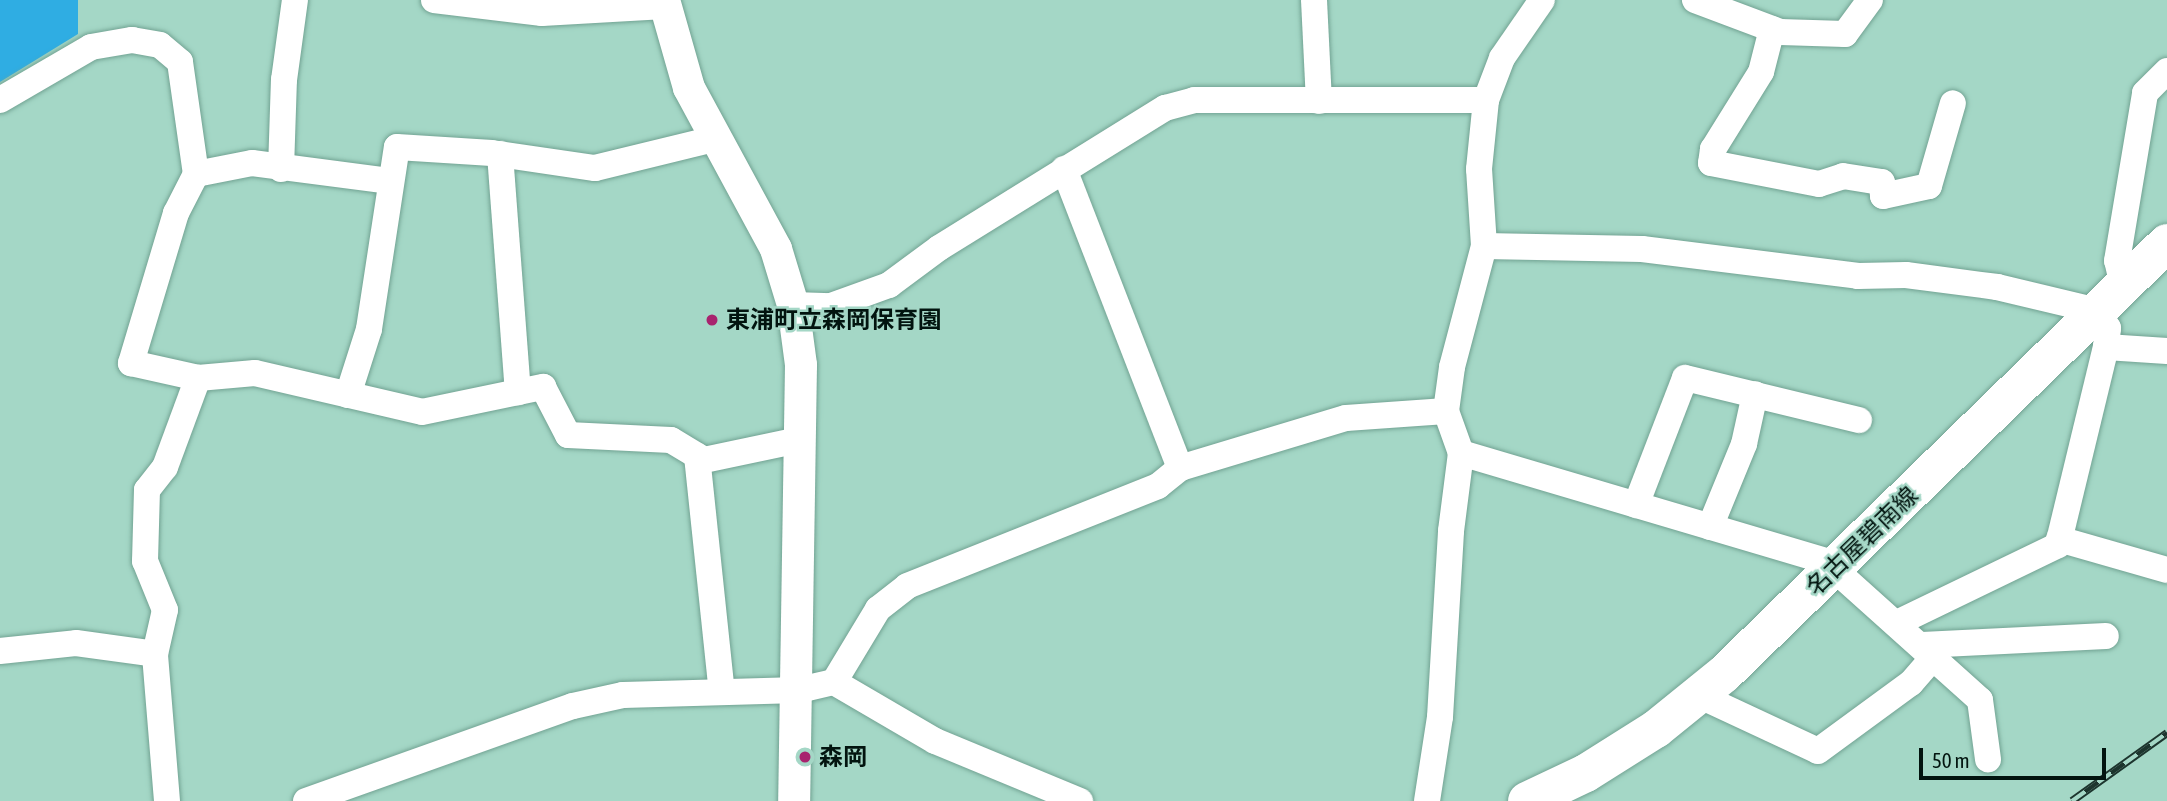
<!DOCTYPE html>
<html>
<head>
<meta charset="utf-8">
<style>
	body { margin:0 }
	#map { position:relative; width:2167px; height:801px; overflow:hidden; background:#a4d7c6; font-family:"Asap Condensed","Noto Sans JP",sans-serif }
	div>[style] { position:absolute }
	.water>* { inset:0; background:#2fade3 }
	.roads { filter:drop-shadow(0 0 2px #72a393) drop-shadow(0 0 2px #72a393) }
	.minor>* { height:26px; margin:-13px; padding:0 13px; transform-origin:13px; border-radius:13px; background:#fff }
	.tertiary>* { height:32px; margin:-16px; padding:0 16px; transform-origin:16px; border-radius:16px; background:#fff }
	.primary>* { height:38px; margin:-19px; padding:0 19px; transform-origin:19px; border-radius:19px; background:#fff }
	.rail>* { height:8px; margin-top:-4px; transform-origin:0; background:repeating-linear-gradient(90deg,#a4d7c6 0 16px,#1d352e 0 32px); box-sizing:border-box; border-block:2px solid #1d352e }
	.dots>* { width:19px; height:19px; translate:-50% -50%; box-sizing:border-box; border:4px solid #a4d7c6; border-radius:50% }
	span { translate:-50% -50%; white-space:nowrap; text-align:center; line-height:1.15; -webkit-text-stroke:5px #a4d7c6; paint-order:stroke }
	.poi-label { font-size:24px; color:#02140f; font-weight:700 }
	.left { translate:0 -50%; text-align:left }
	.street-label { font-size:24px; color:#02140f }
	.scale { position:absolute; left:1919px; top:748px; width:187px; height:32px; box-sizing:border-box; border:4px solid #02140f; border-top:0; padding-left:9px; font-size:21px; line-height:24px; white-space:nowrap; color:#02140f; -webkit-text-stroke:5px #a4d7c6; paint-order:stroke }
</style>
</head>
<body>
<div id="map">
	<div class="water">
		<div style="clip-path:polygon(0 0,78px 0,78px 34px,0 82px)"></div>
	</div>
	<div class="roads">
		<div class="minor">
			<div style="left:434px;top:0;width:109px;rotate:6.9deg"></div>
			<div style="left:542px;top:13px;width:123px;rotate:-3.3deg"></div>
			<div style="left:1314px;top:0;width:101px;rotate:87.2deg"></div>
			<div style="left:1695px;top:0;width:91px;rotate:20.6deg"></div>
			<div style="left:1780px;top:32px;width:65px;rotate:1.8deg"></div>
			<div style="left:1845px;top:34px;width:42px;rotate:-53.7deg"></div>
			<div style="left:1772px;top:29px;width:44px;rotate:104.3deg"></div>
			<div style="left:1761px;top:72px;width:91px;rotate:121.9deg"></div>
			<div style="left:1713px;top:149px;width:14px;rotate:98deg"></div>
			<div style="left:1711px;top:163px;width:110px;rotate:11deg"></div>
			<div style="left:1819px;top:184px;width:25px;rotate:-18deg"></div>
			<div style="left:1843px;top:176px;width:39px;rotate:9deg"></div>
			<div style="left:1882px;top:182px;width:14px;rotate:86deg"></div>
			<div style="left:1883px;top:196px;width:47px;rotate:-12.3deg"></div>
			<div style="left:1929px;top:186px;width:86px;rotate:-73.9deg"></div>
			<div style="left:0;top:100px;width:105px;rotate:-30.2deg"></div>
			<div style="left:91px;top:47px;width:42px;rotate:-9.7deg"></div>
			<div style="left:132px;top:40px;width:28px;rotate:10deg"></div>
			<div style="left:160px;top:45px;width:26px;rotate:40deg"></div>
			<div style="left:180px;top:62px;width:113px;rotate:81.9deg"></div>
			<div style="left:196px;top:174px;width:44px;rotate:117.1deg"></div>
			<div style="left:176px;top:213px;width:157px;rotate:106.7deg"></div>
			<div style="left:131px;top:363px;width:69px;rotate:12.6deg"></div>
			<div style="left:198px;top:378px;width:57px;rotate:-5deg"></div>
			<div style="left:255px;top:373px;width:171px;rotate:13.1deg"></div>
			<div style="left:422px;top:412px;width:124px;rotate:-11.7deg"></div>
			<div style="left:543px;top:387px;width:54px;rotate:62.5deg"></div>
			<div style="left:568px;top:435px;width:103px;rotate:2.8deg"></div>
			<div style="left:671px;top:440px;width:39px;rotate:31deg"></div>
			<div style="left:704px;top:460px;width:97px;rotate:-11.9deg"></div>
			<div style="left:500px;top:154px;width:239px;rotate:85.7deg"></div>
			<div style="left:281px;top:169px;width:89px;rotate:-88.1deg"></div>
			<div style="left:284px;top:80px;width:81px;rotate:-82.2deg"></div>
			<div style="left:1064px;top:169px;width:321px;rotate:68.8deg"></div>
			<div style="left:196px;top:174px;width:57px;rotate:-11.1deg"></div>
			<div style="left:252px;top:163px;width:140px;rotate:7.4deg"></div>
			<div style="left:1484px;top:246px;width:158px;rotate:1.1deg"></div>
			<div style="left:1642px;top:249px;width:218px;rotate:7.1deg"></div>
			<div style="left:1858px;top:276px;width:48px;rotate:-1.2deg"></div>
			<div style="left:1906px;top:275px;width:92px;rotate:7.5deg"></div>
			<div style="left:1997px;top:287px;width:104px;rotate:13.4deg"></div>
			<div style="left:2098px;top:311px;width:20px;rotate:60deg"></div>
			<div style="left:2108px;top:328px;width:19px;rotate:96deg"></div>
			<div style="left:2106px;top:347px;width:61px;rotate:3.8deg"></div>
			<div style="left:2123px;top:286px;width:26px;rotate:-103deg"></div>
			<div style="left:2117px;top:261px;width:170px;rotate:-80.5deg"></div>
			<div style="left:2145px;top:93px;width:31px;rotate:-45deg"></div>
			<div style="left:793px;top:305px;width:38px;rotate:2deg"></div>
			<div style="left:831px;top:306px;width:62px;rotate:-19.9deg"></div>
			<div style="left:889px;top:285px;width:62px;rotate:-36.5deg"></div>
			<div style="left:939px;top:248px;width:266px;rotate:-31.8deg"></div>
			<div style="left:1165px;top:108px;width:30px;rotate:-15deg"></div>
			<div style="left:1194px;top:100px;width:292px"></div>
			<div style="left:348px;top:395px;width:69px;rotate:-72.3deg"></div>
			<div style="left:369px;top:329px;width:184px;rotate:-81.3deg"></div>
			<div style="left:397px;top:147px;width:95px;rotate:3.6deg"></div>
			<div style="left:492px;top:153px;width:104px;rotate:8.3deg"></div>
			<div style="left:595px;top:168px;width:127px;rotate:-13.7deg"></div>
			<div style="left:1461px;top:453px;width:393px;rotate:16.5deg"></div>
			<div style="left:697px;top:456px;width:237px;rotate:84deg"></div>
			<div style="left:1636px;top:505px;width:136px;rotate:-68.9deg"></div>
			<div style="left:1685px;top:378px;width:179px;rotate:13.6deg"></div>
			<div style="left:1710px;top:527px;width:90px;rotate:-67.7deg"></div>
			<div style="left:1744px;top:444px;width:51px;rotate:-77.6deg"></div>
			<div style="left:2059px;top:539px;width:112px;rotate:16deg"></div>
			<div style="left:1834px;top:569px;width:196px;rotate:41.9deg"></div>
			<div style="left:1980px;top:700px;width:60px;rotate:82.3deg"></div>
			<div style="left:1897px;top:623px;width:179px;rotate:-25.8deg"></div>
			<div style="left:2058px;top:545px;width:204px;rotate:-76.4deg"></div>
			<div style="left:1922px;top:645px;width:184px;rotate:-2.8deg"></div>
			<div style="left:0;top:651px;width:76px;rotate:-6deg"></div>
			<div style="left:76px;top:643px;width:80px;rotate:7.9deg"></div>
			<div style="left:834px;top:682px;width:85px;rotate:-58.9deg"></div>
			<div style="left:878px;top:609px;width:37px;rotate:-38deg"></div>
			<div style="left:907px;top:586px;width:270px;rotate:-21.7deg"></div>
			<div style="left:1158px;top:486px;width:28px;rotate:-39deg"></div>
			<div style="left:1180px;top:468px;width:173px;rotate:-16.8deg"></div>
			<div style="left:1346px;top:418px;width:100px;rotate:-4deg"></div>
			<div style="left:1698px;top:695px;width:132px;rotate:25deg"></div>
			<div style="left:1818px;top:751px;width:115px;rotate:-36.2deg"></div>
			<div style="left:1911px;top:683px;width:37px;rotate:-49deg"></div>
			<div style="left:167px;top:801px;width:147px;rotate:-94.7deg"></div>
			<div style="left:155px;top:654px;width:45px;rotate:-77.2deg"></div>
			<div style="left:165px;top:610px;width:53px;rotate:-112.2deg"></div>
			<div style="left:145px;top:561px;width:71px;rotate:-88.4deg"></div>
			<div style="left:147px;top:490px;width:29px;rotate:-52deg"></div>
			<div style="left:165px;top:467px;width:95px;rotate:-69.7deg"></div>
			<div style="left:306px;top:801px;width:283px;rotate:-19.6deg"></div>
			<div style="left:573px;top:706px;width:51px;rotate:-12.4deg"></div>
			<div style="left:623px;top:695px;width:176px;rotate:-1.6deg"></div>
			<div style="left:799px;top:690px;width:36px;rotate:-13deg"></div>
			<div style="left:834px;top:682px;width:117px;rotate:30.3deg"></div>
			<div style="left:935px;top:741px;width:157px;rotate:22.5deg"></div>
			<div style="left:1427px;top:801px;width:85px;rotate:-81.2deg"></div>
			<div style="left:1440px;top:717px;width:186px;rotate:-86.6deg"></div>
			<div style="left:1451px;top:531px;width:79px;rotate:-82.7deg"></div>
			<div style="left:1461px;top:453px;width:45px;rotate:-109.7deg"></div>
			<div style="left:1446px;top:411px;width:44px;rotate:-82.2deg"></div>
			<div style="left:1452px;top:367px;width:125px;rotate:-75.2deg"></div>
			<div style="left:1484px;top:246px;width:77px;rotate:-93.7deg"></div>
			<div style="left:1479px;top:169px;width:69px;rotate:-84.2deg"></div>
			<div style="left:1486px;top:100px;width:45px;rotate:-69.1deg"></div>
			<div style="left:1502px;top:58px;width:70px;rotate:-55.4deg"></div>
		</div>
		<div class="tertiary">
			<div style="left:664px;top:0;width:91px;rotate:74.1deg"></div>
			<div style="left:689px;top:88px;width:183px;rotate:61.6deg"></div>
			<div style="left:776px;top:249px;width:59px;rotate:73.1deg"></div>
			<div style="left:793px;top:305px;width:61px;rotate:82.4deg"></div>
			<div style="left:801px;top:365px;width:436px;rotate:90.9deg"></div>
		</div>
		<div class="primary">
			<div style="left:1527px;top:801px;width:65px;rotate:-25.4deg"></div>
			<div style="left:1586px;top:773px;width:83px;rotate:-32.2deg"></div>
			<div style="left:1656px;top:729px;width:87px;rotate:-39deg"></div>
			<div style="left:1724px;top:674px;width:618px;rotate:-44.21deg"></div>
		</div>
	</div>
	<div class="rail">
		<div style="left:2072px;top:801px;width:117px;rotate:-35.6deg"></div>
	</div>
	<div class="dots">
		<div style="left:712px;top:320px;background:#a8236e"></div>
		<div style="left:805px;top:757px;background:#a8236e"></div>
	</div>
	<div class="poi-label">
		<span class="left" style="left:726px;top:320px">東浦町立森岡保育園</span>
		<span class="left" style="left:819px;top:757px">森岡</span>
	</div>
	<div class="street-label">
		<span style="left:1862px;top:541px;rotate:-44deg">名古屋碧南線</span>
	</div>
	<div class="scale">50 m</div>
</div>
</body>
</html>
